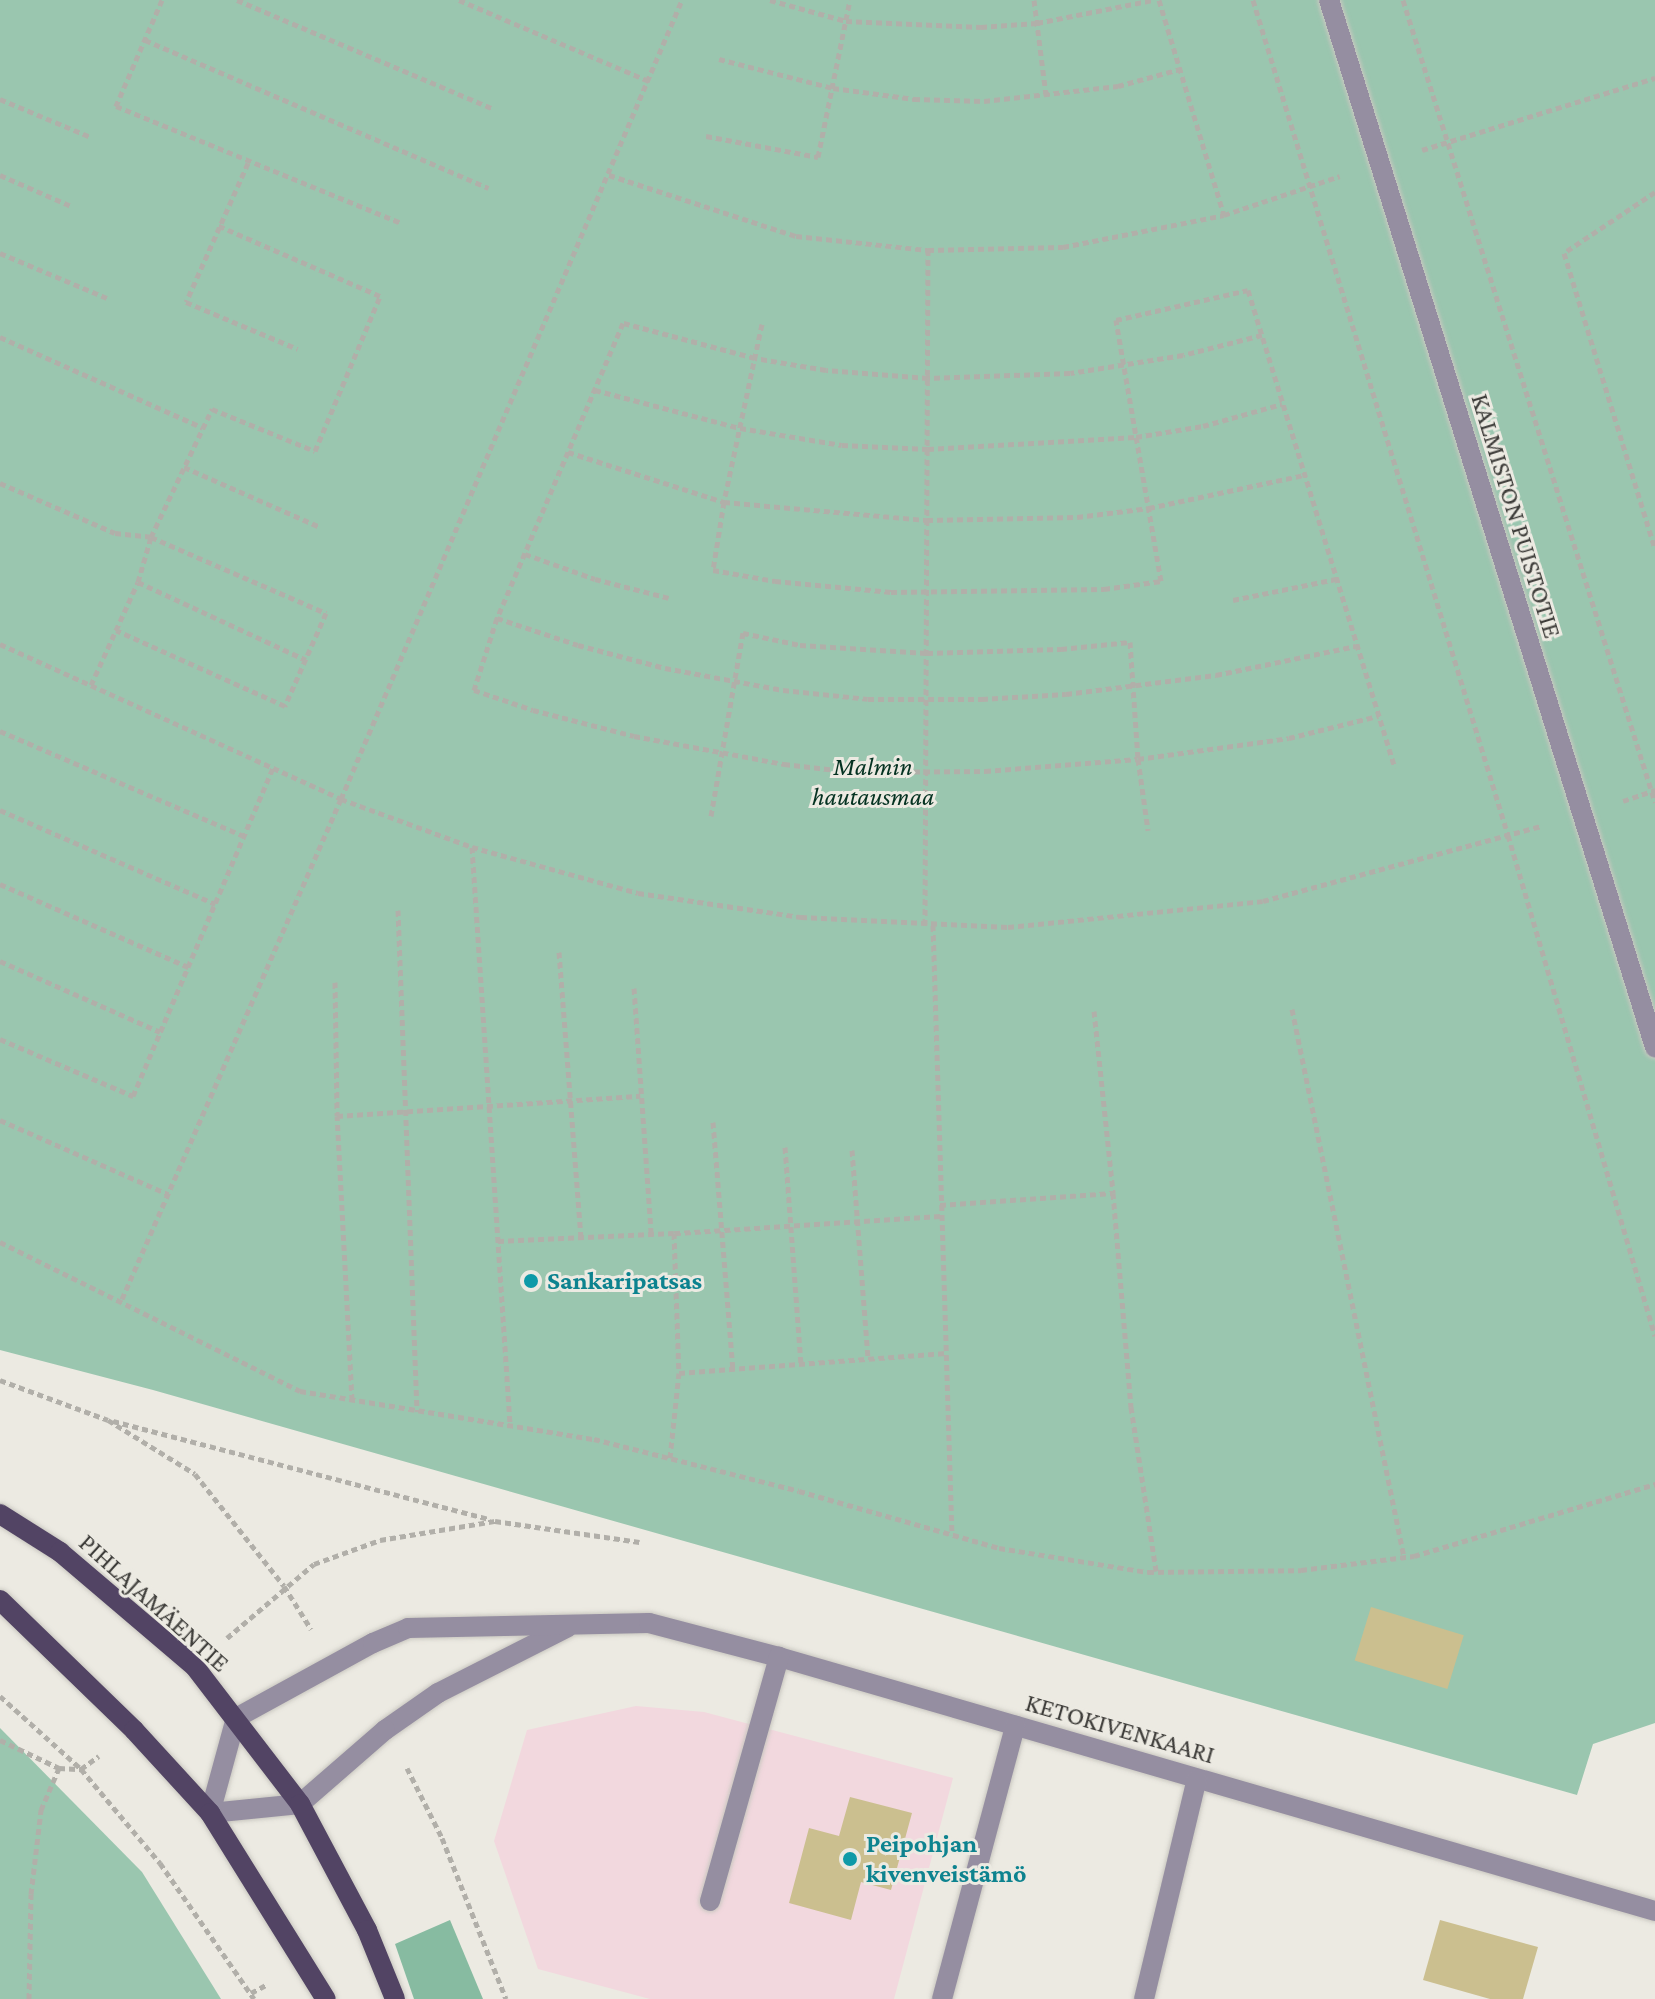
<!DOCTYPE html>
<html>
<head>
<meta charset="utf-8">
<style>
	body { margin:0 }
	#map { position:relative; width:1655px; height:1999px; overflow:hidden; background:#eceae2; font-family:"Crimson Pro",serif }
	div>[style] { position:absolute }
	.commercial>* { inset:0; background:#f2d8de }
	.green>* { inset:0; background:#9ac6af }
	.forest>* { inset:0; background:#87bba1 }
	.building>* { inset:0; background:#cbbf8f; transform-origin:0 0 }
	.path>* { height:5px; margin-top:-2.5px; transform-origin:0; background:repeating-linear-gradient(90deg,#b1afa9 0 6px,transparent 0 10px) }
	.roads { filter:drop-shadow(0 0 2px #c9c7c0) drop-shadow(0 0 2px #c9c7c0) }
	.minor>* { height:20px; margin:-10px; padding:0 10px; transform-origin:10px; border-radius:10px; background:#958ea1 }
	.major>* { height:20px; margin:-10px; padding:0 10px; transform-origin:10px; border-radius:10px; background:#524464 }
	.dots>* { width:22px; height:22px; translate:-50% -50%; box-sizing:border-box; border:4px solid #eceae2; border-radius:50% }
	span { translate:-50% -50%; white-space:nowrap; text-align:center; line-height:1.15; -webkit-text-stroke:6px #eceae2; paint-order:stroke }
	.street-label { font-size:26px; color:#3e3d3a }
	.park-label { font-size:26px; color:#043221; font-style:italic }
	.culture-label { font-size:26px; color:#0d838f; font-weight:700 }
	.left { translate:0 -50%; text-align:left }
</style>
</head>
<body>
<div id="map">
	<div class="commercial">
		<div style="clip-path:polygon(636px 1706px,704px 1712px,953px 1778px,894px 1999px,650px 1999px,538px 1969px,494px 1841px,527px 1730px)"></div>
	</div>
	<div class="green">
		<div style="clip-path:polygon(0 0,1655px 0,1655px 1723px,1593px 1744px,1577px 1795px,153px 1390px,0 1350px)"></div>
		<div style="clip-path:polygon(0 1728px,142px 1872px,221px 1999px,0 1999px)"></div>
	</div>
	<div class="forest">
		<div style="clip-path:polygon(450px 1920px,483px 1999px,414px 1999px,395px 1944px)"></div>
	</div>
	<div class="building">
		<div style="left:1371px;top:1607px;width:97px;height:56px;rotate:17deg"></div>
		<div style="clip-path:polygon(850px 1797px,912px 1813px,891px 1890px,861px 1882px,851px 1920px,789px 1903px,809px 1828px,839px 1836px)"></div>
		<div style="clip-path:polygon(1440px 1920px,1538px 1947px,1523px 1999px,1490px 1999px,1423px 1980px)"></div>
	</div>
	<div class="path">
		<div style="left:162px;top:0;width:116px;rotate:113.5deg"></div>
		<div style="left:116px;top:106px;width:308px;rotate:22.3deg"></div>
		<div style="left:237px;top:0;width:279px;rotate:23deg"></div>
		<div style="left:459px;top:0;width:207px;rotate:23.1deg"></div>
		<div style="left:770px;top:0;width:79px;rotate:15.4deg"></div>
		<div style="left:846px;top:21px;width:135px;rotate:2.5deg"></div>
		<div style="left:981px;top:27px;width:56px;rotate:-4.1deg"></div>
		<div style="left:1037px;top:23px;width:118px;rotate:-11.2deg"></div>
		<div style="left:1034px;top:0;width:96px;rotate:82.8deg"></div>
		<div style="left:1159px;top:0;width:225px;rotate:73.2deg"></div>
		<div style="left:1253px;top:0;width:873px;rotate:73.02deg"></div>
		<div style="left:1508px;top:835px;width:522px;rotate:73.65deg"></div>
		<div style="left:1403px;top:0;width:841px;rotate:72.56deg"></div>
		<div style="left:145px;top:40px;width:374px;rotate:23.3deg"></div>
		<div style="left:719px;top:59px;width:118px;rotate:14.3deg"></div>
		<div style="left:833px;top:88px;width:82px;rotate:7.7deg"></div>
		<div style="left:914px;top:99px;width:70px;rotate:1.6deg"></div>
		<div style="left:984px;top:101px;width:135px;rotate:-6.4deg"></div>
		<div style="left:1118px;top:86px;width:64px;rotate:-15.3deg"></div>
		<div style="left:0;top:99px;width:99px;rotate:22.7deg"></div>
		<div style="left:706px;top:136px;width:114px;rotate:10.6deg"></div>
		<div style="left:818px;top:157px;width:160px;rotate:-78.5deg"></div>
		<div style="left:1422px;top:150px;width:244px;rotate:-17.2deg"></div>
		<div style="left:248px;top:163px;width:152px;rotate:114deg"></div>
		<div style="left:186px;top:302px;width:121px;rotate:22.8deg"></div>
		<div style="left:0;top:175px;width:77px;rotate:23.6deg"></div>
		<div style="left:609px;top:175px;width:197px;rotate:18.1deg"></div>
		<div style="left:796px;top:236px;width:133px;rotate:6.1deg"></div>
		<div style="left:928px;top:250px;width:135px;rotate:-1.3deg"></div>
		<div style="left:1063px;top:247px;width:164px;rotate:-11.2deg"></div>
		<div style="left:1224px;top:215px;width:122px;rotate:-18.6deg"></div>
		<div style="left:1655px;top:192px;width:110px;rotate:146.2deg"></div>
		<div style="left:1564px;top:253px;width:310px;rotate:72.9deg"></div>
		<div style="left:0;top:253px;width:116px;rotate:22.8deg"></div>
		<div style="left:762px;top:324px;width:182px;rotate:102.1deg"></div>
		<div style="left:724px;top:502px;width:69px;rotate:99.2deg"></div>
		<div style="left:713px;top:570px;width:63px;rotate:10.1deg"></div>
		<div style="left:775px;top:581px;width:117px;rotate:5.4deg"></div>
		<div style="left:891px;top:592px;width:213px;rotate:-0.8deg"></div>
		<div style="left:1104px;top:589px;width:58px;rotate:-8deg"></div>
		<div style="left:1161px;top:581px;width:265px;rotate:-99.8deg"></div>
		<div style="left:1116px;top:320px;width:135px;rotate:-12.8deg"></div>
		<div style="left:1248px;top:290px;width:500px;rotate:72.91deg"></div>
		<div style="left:1262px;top:335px;width:81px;rotate:165.8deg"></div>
		<div style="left:1183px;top:355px;width:114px;rotate:170.9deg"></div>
		<div style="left:1070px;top:373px;width:142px;rotate:178deg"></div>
		<div style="left:928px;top:378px;width:102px;rotate:-175.5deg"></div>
		<div style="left:826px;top:370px;width:72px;rotate:-170.4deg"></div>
		<div style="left:755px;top:358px;width:137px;rotate:-165.1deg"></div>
		<div style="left:623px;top:323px;width:321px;rotate:113.1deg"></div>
		<div style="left:497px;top:618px;width:76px;rotate:107.7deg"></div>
		<div style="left:474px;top:690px;width:62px;rotate:18.7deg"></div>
		<div style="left:533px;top:710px;width:104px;rotate:14.4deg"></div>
		<div style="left:634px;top:736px;width:153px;rotate:10.6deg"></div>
		<div style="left:784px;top:764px;width:70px;rotate:6.5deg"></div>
		<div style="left:854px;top:772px;width:131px;rotate:-0.4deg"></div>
		<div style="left:985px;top:771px;width:153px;rotate:-4.5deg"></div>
		<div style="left:1138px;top:759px;width:152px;rotate:-7.9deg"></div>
		<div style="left:1289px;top:738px;width:92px;rotate:-13.9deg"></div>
		<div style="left:0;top:337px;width:222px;rotate:24.1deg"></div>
		<div style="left:595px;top:390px;width:150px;rotate:14.7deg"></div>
		<div style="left:740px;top:428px;width:103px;rotate:9.5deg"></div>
		<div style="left:842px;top:445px;width:86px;rotate:2.7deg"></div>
		<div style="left:928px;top:449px;width:208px;rotate:-3.3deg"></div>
		<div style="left:1136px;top:437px;width:68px;rotate:-9.3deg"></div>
		<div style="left:1203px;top:426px;width:82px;rotate:-15.6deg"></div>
		<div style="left:568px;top:452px;width:164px;rotate:17.8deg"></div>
		<div style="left:724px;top:502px;width:204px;rotate:5.1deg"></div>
		<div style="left:927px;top:520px;width:150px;rotate:-1.1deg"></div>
		<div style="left:1077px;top:517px;width:73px;rotate:-7.1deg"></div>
		<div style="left:1149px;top:508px;width:158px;rotate:-12deg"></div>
		<div style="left:184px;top:467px;width:149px;rotate:23.8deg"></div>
		<div style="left:0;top:483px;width:125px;rotate:23.5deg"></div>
		<div style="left:115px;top:533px;width:36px;rotate:6deg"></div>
		<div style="left:151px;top:537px;width:191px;rotate:23.5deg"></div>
		<div style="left:326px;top:613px;width:102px;rotate:113.8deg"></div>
		<div style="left:285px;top:706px;width:185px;rotate:-155.8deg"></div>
		<div style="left:525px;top:554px;width:74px;rotate:19.7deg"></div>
		<div style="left:595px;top:579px;width:76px;rotate:14.4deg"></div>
		<div style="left:138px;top:582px;width:185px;rotate:24.9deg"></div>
		<div style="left:1233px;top:600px;width:105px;rotate:-11.5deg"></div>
		<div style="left:497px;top:618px;width:85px;rotate:18.4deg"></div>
		<div style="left:578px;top:645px;width:90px;rotate:14.8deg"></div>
		<div style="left:665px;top:668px;width:120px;rotate:10.6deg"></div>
		<div style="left:783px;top:690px;width:85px;rotate:6deg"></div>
		<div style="left:868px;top:699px;width:114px"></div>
		<div style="left:982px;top:699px;width:84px;rotate:-3.4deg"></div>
		<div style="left:1066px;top:694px;width:151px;rotate:-7.2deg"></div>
		<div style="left:1216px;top:675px;width:143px;rotate:-11.7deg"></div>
		<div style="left:0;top:644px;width:375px;rotate:24.4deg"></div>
		<div style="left:341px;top:799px;width:140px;rotate:20.1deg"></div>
		<div style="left:472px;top:847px;width:172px;rotate:15.5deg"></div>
		<div style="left:638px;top:893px;width:165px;rotate:8.4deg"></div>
		<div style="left:801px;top:917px;width:207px;rotate:2.8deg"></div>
		<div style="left:1008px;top:927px;width:256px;rotate:-5.8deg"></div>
		<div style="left:1263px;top:901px;width:288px;rotate:-15.1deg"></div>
		<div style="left:91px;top:685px;width:113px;rotate:-65.5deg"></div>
		<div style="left:138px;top:582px;width:47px;rotate:-73.9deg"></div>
		<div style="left:151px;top:537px;width:142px;rotate:-64.5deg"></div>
		<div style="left:212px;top:409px;width:111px;rotate:22.2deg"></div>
		<div style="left:315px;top:451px;width:168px;rotate:-67.2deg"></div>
		<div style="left:380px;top:296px;width:176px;rotate:-156.5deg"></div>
		<div style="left:0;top:731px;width:266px;rotate:23.3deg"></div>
		<div style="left:1623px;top:801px;width:34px;rotate:-19deg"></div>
		<div style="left:0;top:810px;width:235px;rotate:23.6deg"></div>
		<div style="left:711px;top:816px;width:186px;rotate:-80.1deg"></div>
		<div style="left:743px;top:633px;width:58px;rotate:11.9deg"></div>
		<div style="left:800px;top:645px;width:127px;rotate:3.6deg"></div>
		<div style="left:927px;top:653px;width:134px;rotate:-1.7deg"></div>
		<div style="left:1061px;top:649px;width:69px;rotate:-5.8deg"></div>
		<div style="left:1130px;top:642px;width:117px;rotate:86.1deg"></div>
		<div style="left:1138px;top:759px;width:72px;rotate:82deg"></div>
		<div style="left:472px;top:847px;width:578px;rotate:86.23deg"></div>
		<div style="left:0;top:884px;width:206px;rotate:23.8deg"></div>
		<div style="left:398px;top:910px;width:502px;rotate:87.83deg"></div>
		<div style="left:925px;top:925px;width:675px;rotate:-89.75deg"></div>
		<div style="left:933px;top:925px;width:610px;rotate:88.22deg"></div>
		<div style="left:559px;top:952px;width:286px;rotate:85.6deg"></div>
		<div style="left:0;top:961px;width:175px;rotate:23.9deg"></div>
		<div style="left:335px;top:982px;width:134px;rotate:89.1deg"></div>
		<div style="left:634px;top:988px;width:247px;rotate:86deg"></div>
		<div style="left:1292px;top:1009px;width:559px;rotate:78.45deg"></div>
		<div style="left:1094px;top:1011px;width:183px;rotate:84deg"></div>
		<div style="left:0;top:1039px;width:145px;rotate:23.2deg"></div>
		<div style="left:133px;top:1096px;width:357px;rotate:-66.9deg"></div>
		<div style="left:0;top:1120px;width:184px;rotate:23.8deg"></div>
		<div style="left:713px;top:1122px;width:248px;rotate:85.4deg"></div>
		<div style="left:785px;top:1147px;width:218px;rotate:85.8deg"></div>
		<div style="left:852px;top:1150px;width:210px;rotate:85.6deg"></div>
		<div style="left:940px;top:1205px;width:173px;rotate:-4deg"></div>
		<div style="left:1113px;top:1193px;width:215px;rotate:85.2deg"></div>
		<div style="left:1131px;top:1407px;width:166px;rotate:81.3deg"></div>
		<div style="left:940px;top:1216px;width:267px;rotate:176.3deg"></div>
		<div style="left:674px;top:1233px;width:140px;rotate:88deg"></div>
		<div style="left:679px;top:1373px;width:268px;rotate:-4.3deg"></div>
		<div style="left:498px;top:1241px;width:176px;rotate:-2.6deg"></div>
		<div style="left:0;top:1242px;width:335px;rotate:26.4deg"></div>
		<div style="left:300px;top:1391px;width:298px;rotate:9.3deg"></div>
		<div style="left:594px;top:1439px;width:211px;rotate:14.2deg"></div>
		<div style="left:799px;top:1491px;width:208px;rotate:15.9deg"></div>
		<div style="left:999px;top:1548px;width:151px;rotate:9.2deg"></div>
		<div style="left:1148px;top:1572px;width:153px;rotate:-0.7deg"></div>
		<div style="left:1301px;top:1570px;width:114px;rotate:-7.1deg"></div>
		<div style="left:1414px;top:1556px;width:252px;rotate:-16.6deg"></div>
		<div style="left:122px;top:1299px;width:546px;rotate:-66.35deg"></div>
		<div style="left:341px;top:799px;width:869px;rotate:-66.89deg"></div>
		<div style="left:0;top:1380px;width:115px;rotate:20.3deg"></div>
		<div style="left:108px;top:1420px;width:102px;rotate:31.8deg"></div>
		<div style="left:195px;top:1474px;width:143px;rotate:51.5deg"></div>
		<div style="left:284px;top:1586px;width:51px;rotate:57.9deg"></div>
		<div style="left:352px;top:1400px;width:284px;rotate:-93deg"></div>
		<div style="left:337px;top:1116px;width:304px;rotate:-3.8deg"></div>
		<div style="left:113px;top:1421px;width:390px;rotate:14.6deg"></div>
		<div style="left:670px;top:1458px;width:85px;rotate:-84deg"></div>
		<div style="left:227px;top:1638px;width:114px;rotate:-40.4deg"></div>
		<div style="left:314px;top:1564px;width:70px;rotate:-20deg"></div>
		<div style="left:380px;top:1540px;width:117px;rotate:-9.4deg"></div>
		<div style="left:495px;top:1521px;width:146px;rotate:8.3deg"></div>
		<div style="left:0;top:1696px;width:109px;rotate:42deg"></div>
		<div style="left:81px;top:1769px;width:123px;rotate:50deg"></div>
		<div style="left:160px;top:1863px;width:165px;rotate:55.3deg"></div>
		<div style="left:0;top:1740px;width:65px;rotate:25.4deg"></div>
		<div style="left:59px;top:1768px;width:22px;rotate:3deg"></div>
		<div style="left:81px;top:1769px;width:22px;rotate:-36deg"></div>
		<div style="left:407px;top:1768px;width:78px;rotate:63.4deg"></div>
		<div style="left:442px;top:1838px;width:173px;rotate:68.3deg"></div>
		<div style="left:251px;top:1993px;width:19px;rotate:-28deg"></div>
		<div style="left:29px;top:1999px;width:105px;rotate:-88.9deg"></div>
		<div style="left:31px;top:1894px;width:85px;rotate:-83.2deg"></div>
		<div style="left:41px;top:1810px;width:46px;rotate:-66.8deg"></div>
	</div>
	<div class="roads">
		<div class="minor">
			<div style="left:1329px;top:0;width:1097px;rotate:72.71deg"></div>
			<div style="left:568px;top:1627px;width:146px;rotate:153.1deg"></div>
			<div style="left:438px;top:1693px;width:65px;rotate:145.1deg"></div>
			<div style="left:385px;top:1730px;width:113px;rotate:139deg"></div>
			<div style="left:300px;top:1804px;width:90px;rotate:174.3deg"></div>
			<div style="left:210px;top:1813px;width:98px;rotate:-74.7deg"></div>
			<div style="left:236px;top:1718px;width:156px;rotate:-28.7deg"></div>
			<div style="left:373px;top:1643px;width:38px;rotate:-23deg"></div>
			<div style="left:408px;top:1628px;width:241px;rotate:-1.2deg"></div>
			<div style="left:649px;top:1623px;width:134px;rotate:14.7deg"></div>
			<div style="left:779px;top:1657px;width:912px;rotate:16.17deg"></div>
			<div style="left:710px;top:1901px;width:254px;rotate:-74.2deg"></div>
			<div style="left:942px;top:1999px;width:283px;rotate:-75deg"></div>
			<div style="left:1144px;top:1999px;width:226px;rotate:-76.5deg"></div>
		</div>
		<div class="major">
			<div style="left:0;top:1514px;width:71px;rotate:32.3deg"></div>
			<div style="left:60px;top:1552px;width:177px;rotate:40.4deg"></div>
			<div style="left:195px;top:1667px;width:173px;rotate:52.5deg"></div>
			<div style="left:300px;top:1804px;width:143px;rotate:62deg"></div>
			<div style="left:367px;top:1930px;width:74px;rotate:67.9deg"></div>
			<div style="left:0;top:1600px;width:187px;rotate:44.1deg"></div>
			<div style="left:134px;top:1730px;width:113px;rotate:47.5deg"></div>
			<div style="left:210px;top:1813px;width:219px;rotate:58.1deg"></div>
		</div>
	</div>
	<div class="dots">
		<div style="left:531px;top:1281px;background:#0f9aa8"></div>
		<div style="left:850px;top:1859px;background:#0f9aa8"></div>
	</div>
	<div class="street-label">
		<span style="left:1516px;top:516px;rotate:73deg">KALMISTON PUISTOTIE</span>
		<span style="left:154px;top:1603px;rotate:42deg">PIHLAJAMÄENTIE</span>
		<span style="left:1120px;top:1729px;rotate:16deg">KETOKIVENKAARI</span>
	</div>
	<div class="park-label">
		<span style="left:873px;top:782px">Malmin<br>hautausmaa</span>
	</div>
	<div class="culture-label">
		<span class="left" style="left:547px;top:1281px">Sankaripatsas</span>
		<span class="left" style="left:866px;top:1859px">Peipohjan<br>kivenveistämö</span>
	</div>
</div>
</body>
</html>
